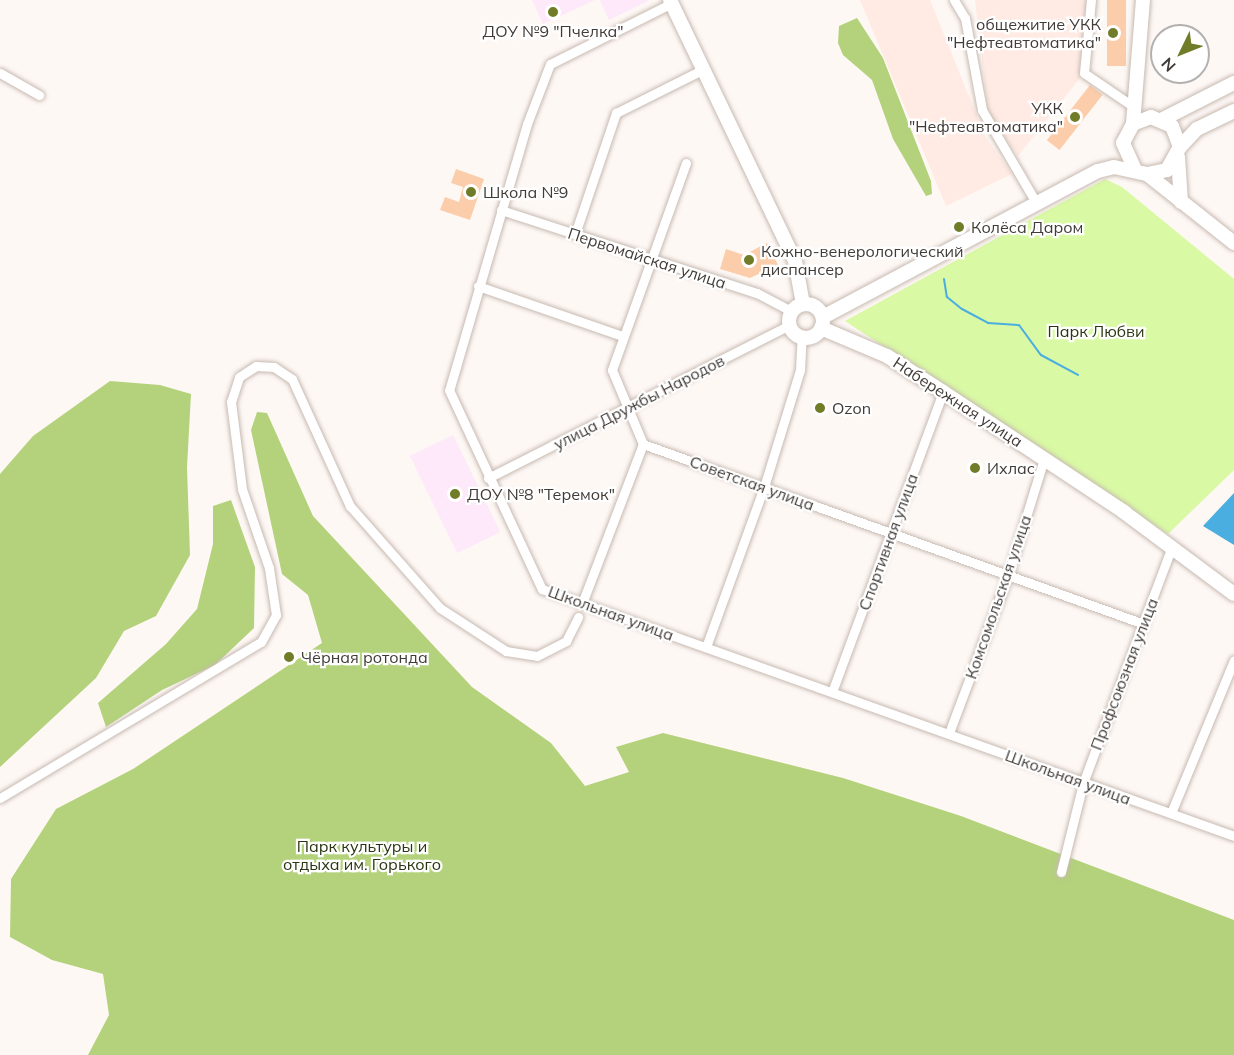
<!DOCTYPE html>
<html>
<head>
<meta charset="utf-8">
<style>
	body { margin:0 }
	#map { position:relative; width:1234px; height:1055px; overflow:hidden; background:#fef8f5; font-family:Mulish,sans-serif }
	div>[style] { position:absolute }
	.industrial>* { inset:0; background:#ffebe3 }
	.education>* { inset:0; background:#fde9f9; transform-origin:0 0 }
	.green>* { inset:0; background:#d9f9a4 }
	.forest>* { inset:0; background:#b3d27b }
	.water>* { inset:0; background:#4aaee0 }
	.stream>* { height:2px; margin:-1px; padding:0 1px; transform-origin:1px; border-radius:1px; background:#4aaee0 }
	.building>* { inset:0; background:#fccdaa; transform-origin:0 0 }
	.roads { filter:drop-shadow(0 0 2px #c7bab1) drop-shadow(0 0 2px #c7bab1) }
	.street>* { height:9px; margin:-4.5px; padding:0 4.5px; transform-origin:4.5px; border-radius:4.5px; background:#fff }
	.secondary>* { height:14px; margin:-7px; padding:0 7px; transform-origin:7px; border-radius:7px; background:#fff }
	.secondary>.ring { margin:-7px; padding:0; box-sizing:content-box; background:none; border:14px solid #fff; border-radius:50% }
	.dots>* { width:16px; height:16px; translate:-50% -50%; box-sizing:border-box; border:3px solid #fff; border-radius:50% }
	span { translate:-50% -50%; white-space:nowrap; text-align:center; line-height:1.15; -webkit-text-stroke:4.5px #fff; paint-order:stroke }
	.poi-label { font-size:16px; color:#413b38 }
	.right { translate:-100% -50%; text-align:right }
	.left { translate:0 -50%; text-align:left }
	.street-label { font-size:16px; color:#413b38 }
	.park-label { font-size:16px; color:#2a3611 }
	.north { position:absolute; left:1150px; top:24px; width:60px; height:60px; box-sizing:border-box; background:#fff; border:2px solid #b3b1af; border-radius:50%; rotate:227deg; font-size:16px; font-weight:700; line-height:24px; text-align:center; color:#413b38 }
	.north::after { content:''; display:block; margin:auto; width:21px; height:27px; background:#707c28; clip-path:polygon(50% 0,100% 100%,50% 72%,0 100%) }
</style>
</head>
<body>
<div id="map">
	<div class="industrial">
		<div style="clip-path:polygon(860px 0,930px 0,985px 136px,1012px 174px,946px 206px)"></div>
		<div style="clip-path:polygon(975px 0,1086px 0,1084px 73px,1018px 156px,988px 113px)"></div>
	</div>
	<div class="education">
		<div style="clip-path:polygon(532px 0,595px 0,543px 24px)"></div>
		<div style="clip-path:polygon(600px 0,647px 0,648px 1px,609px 20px)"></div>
		<div style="left:453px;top:435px;width:108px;height:48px;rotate:64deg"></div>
	</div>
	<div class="green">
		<div style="clip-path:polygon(1105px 179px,1122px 187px,1234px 279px,1234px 470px,1168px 534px,845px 321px)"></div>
	</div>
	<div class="forest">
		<div style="clip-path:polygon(857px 18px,883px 58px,931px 181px,932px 194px,926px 196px,893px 139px,872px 80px,843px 55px,838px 43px,839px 26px)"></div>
		<div style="clip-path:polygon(110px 381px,160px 385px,191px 394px,187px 467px,190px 555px,156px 616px,124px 631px,96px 678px,0 767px,0 474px,33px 436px)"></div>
		<div style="clip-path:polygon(257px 412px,267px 413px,313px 516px,472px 687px,551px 743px,585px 786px,629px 772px,616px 747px,663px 733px,843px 778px,961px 816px,1234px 920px,1234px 1055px,88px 1055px,109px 1015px,103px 974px,52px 960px,10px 937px,11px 879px,56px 809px,133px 769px,322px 643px,308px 595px,282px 574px,251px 430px)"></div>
		<div style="clip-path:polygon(231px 500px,255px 567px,254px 628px,215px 665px,162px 690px,106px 727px,98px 703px,166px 644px,197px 609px,213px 544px,213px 506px)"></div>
	</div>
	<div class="water">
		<div style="clip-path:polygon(1234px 493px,1234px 545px,1203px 526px)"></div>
	</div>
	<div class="stream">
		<div style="left:944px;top:279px;width:18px;rotate:81deg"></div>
		<div style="left:947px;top:297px;width:19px;rotate:39deg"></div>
		<div style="left:962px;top:309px;width:30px;rotate:28deg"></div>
		<div style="left:988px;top:323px;width:31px;rotate:4deg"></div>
		<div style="left:1019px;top:325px;width:37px;rotate:54deg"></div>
		<div style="left:1041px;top:355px;width:42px;rotate:28.4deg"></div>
	</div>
	<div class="building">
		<div style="left:1107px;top:0;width:19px;height:66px"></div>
		<div style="left:1090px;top:85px;width:16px;height:70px;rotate:38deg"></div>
		<div style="clip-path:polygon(456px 169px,484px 179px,470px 220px,440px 210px,445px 197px,459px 202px,463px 187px,451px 183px)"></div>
		<div style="clip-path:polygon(767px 243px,778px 265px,750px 278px,720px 269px,726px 249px,744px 255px)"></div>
	</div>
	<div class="roads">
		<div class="street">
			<div style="left:954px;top:0;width:21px;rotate:59deg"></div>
			<div style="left:965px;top:18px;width:94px;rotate:79.5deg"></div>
			<div style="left:982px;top:110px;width:109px;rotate:59.7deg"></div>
			<div style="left:1091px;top:0;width:73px;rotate:95.5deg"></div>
			<div style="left:1084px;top:73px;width:60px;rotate:34.2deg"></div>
			<div style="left:672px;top:3px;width:136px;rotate:153.4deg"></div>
			<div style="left:550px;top:64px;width:64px;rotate:111deg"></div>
			<div style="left:527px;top:124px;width:277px;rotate:106.3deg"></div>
			<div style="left:449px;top:390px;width:220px;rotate:65deg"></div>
			<div style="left:542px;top:589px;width:735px;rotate:19.64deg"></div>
			<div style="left:0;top:73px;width:45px;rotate:29.4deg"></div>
			<div style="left:686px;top:163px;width:220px;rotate:109.7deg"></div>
			<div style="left:612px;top:370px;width:80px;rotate:67.3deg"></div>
			<div style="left:643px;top:444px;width:532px;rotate:19.76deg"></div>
			<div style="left:501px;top:210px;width:269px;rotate:18deg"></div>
			<div style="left:757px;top:293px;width:38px;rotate:28deg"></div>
			<div style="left:575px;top:234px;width:128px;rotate:-71.3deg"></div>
			<div style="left:616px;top:113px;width:98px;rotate:-26.6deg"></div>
			<div style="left:478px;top:286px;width:152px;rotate:19.1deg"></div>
			<div style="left:488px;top:478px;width:338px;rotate:-26.9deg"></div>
			<div style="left:583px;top:601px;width:168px;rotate:-69.1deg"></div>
			<div style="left:706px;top:647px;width:170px;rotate:-70.1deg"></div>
			<div style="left:764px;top:487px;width:122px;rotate:-72.9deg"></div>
			<div style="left:800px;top:370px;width:33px;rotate:-87deg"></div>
			<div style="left:832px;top:692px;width:320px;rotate:-69.7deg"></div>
			<div style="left:949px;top:733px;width:169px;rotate:-69.5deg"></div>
			<div style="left:1008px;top:575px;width:121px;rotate:-72.8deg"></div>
			<div style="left:0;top:798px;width:304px;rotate:-30.9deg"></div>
			<div style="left:261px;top:642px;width:31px;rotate:-61deg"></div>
			<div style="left:276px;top:615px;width:48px;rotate:-98.5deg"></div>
			<div style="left:269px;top:568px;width:83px;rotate:-108.9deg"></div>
			<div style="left:242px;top:489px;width:88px;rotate:-97.2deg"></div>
			<div style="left:231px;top:402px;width:26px;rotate:-72deg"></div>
			<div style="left:239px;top:377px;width:20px;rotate:-33deg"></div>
			<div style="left:256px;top:366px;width:18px;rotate:3deg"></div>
			<div style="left:274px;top:367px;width:22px;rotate:34deg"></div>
			<div style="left:292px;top:379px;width:140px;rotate:65.5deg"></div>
			<div style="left:350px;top:506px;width:136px;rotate:48.6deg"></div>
			<div style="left:440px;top:608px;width:79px;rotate:33.1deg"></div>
			<div style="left:506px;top:651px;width:31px;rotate:9deg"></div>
			<div style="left:537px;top:656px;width:33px;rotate:-27deg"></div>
			<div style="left:566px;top:641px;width:27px;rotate:-63deg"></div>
			<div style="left:1171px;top:813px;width:165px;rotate:-67.6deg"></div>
			<div style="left:1061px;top:872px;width:92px;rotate:-76.1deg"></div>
			<div style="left:1083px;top:783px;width:253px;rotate:-69.4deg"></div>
		</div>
		<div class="secondary">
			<div style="left:670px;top:0;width:289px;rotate:64.4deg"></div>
			<div style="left:795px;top:261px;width:44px;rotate:79.5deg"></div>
			<div style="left:1163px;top:119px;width:80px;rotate:-26.9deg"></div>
			<div style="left:1133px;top:124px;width:124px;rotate:-85.4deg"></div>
			<div style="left:1180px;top:147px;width:25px;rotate:-47deg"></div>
			<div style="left:1197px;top:129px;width:41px;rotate:-25.9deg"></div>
			<div style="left:1178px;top:157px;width:45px;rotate:86.2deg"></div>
			<div style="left:1147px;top:174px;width:111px;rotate:38.4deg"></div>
			<div class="ring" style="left:789px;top:304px;width:20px;height:20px"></div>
			<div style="left:823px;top:317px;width:311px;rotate:-28deg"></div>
			<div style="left:1098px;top:171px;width:16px;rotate:-14deg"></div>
			<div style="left:1114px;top:167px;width:34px;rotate:12deg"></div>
			<div style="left:1147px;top:174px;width:20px;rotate:-11deg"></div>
			<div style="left:1167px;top:170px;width:26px;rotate:-61deg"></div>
			<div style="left:1180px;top:147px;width:22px;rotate:-111deg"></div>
			<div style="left:1172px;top:126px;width:23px;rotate:-157deg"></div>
			<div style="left:1151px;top:117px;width:19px;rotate:159deg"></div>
			<div style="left:1133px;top:124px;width:21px;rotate:118deg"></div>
			<div style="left:1123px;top:143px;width:27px;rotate:66deg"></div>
			<div style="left:821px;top:328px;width:72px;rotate:23deg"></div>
			<div style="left:887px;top:356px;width:67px;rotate:32.7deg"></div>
			<div style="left:943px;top:392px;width:217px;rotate:33.5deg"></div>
			<div style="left:1124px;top:512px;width:137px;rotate:36.7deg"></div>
		</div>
	</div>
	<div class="dots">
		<div style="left:553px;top:12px;background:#707c28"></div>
		<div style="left:1113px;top:33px;background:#707c28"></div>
		<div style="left:1075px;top:117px;background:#707c28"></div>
		<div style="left:471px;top:192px;background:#707c28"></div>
		<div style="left:959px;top:227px;background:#707c28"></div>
		<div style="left:749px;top:260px;background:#707c28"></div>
		<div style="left:820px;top:408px;background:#707c28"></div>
		<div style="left:975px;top:468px;background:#707c28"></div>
		<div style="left:455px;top:494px;background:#707c28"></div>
		<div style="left:289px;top:657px;background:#707c28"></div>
	</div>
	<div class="poi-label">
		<span class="right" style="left:1101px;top:33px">общежитие УКК<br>"Нефтеавтоматика"</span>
		<span style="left:553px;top:31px">ДОУ №9 "Пчелка"</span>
		<span class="right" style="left:1063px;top:117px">УКК<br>"Нефтеавтоматика"</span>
		<span class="left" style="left:483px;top:192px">Школа №9</span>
		<span class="left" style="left:971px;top:227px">Колёса Даром</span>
		<span class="left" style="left:761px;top:260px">Кожно-венерологический<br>диспансер</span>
		<span class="left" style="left:832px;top:408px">Ozon</span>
		<span class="left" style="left:987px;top:468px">Ихлас</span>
		<span class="left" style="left:467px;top:494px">ДОУ №8 "Теремок"</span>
		<span class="left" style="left:301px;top:657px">Чёрная ротонда</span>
	</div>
	<div class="street-label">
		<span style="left:647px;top:258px;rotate:18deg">Первомайская улица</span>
		<span style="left:639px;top:402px;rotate:-27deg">улица Дружбы Народов</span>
		<span style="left:958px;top:402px;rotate:33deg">Набережная улица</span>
		<span style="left:752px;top:483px;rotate:20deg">Советская улица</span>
		<span style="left:888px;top:542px;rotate:-70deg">Спортивная улица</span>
		<span style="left:998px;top:597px;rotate:-71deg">Комсомольская улица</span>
		<span style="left:611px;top:613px;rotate:20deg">Школьная улица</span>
		<span style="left:1124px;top:674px;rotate:-69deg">Профсоюзная улица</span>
		<span style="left:1068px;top:777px;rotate:20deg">Школьная улица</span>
	</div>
	<div class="park-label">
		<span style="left:1096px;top:331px">Парк Любви</span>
		<span style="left:362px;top:855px">Парк культуры и<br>отдыха им. Горького</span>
	</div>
	<div class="north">N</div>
</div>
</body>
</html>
